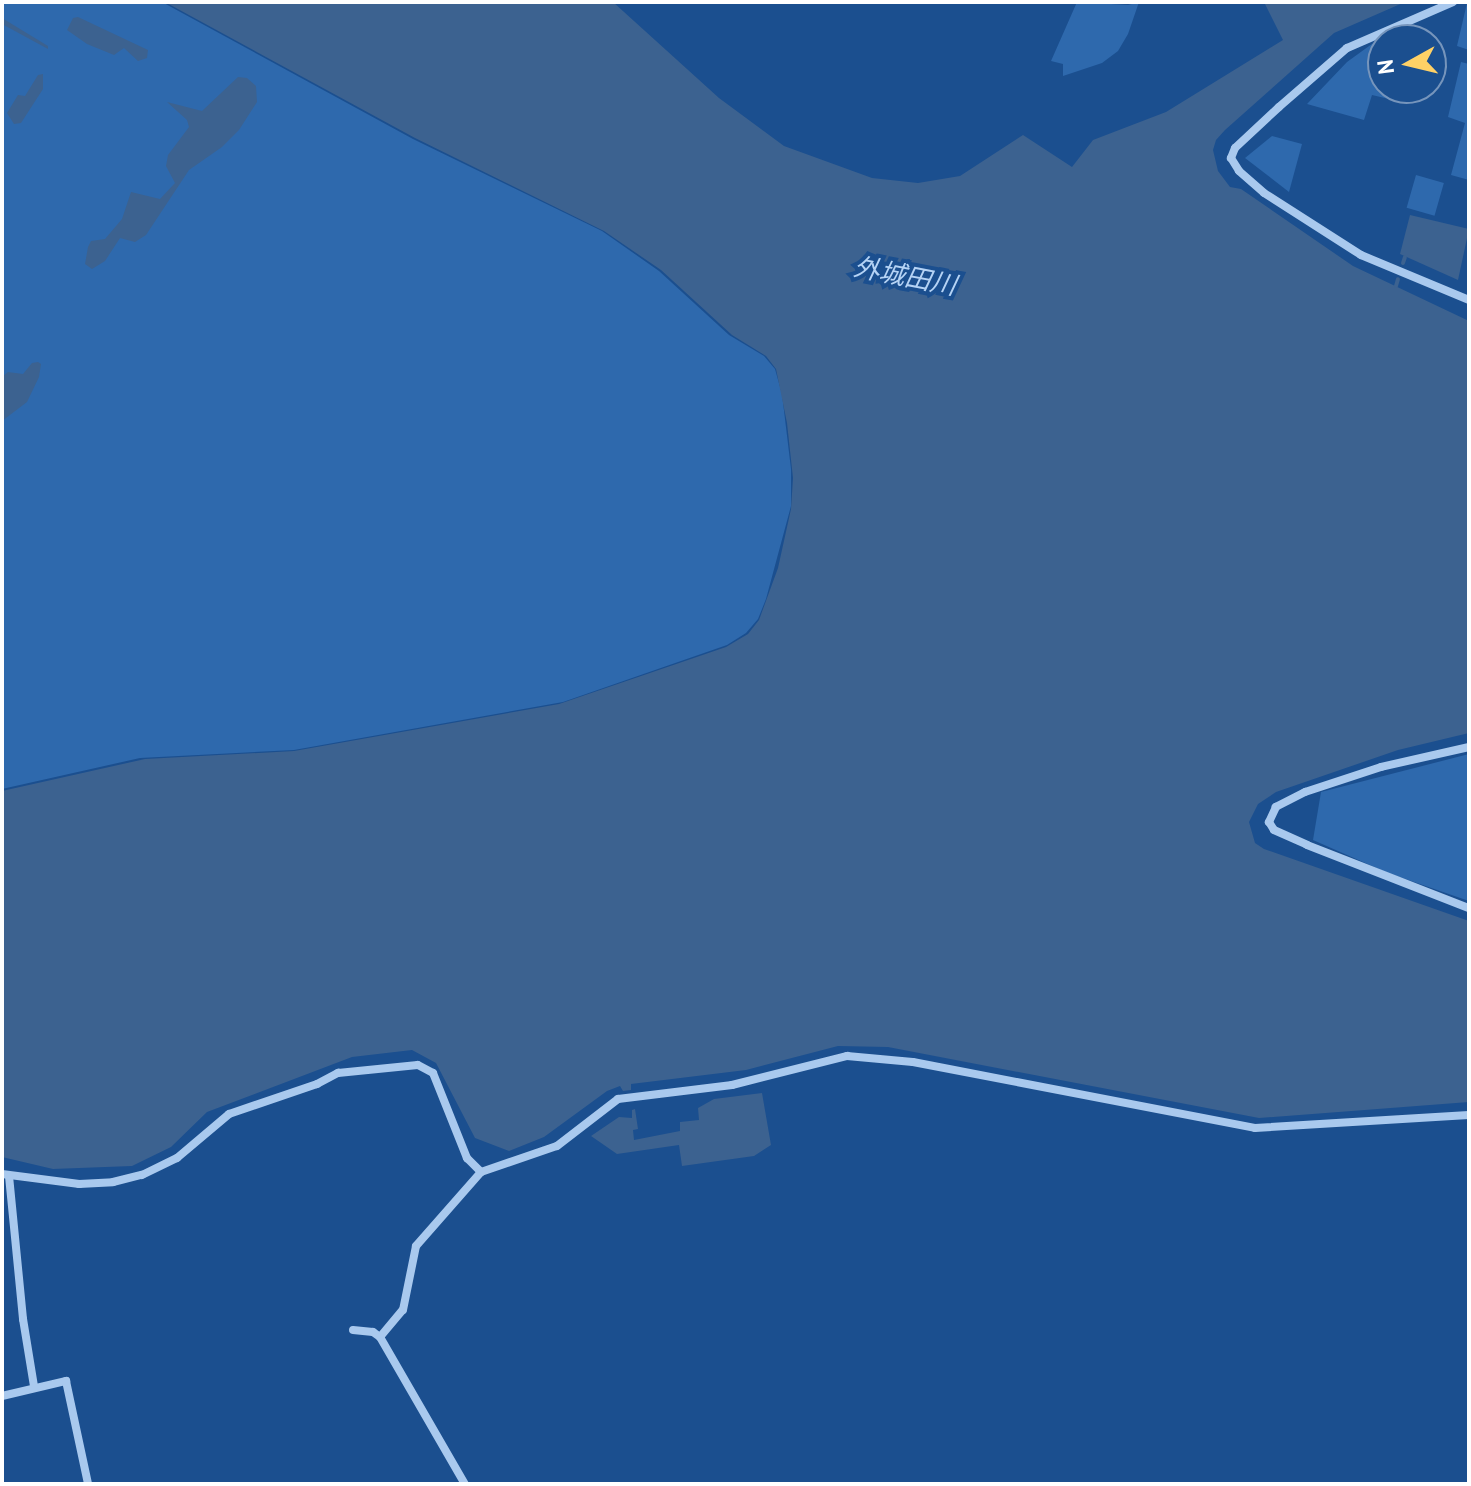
<!DOCTYPE html>
<html>
<head>
<meta charset="utf-8">
<style>
	body { margin:0 }
	#map { position:relative; width:1471px; height:1486px; overflow:hidden; background:#1b4f8f; font-family:"PT Sans","Noto Sans JP",sans-serif }
	div>[style] { position:absolute }
	.green>* { inset:0; background:#2e69ad; transform-origin:0 0 }
	.water>* { inset:0; background:#3c6290 }
	.stream>* { height:4px; margin:-2px; padding:0 2px; transform-origin:2px; border-radius:2px; background:#3c6290 }
	.minor>* { height:8px; margin:-4px; padding:0 4px; transform-origin:4px; border-radius:4px; background:#a9c9ee }
	span { translate:-50% -50%; white-space:nowrap; text-align:center; line-height:1.15; -webkit-text-stroke:8px #1b4f8f; paint-order:stroke }
	.water-label { font-size:26px; color:#b5d3f5; font-style:italic }
	.frame { position:absolute; inset:0; border:4px solid #fff; pointer-events:none }
	.north { position:absolute; left:1367px; top:24px; width:80px; height:80px; box-sizing:border-box; background:#1b4f8f; border:2px solid #7695bc; border-radius:50%; rotate:262deg; font-size:22px; font-weight:700; line-height:32px; text-align:center; color:#fff }
	.north::after { content:''; display:block; margin:auto; width:28px; height:36px; background:#ffd166; clip-path:polygon(50% 0,100% 100%,50% 72%,0 100%) }
</style>
</head>
<body>
<div id="map">
	<div class="green">
		<div style="clip-path:polygon(2px 2px,162px 2px,413px 139px,602px 231px,659px 271px,729px 335px,764px 356px,775px 369px,782px 394px,791px 469px,791px 506px,766px 599px,758px 619px,746px 633px,727px 645px,563px 702px,294px 750px,140px 758px,2px 789px)"></div>
		<div style="clip-path:polygon(1077px 2px,1128px 5px,1139px 2px,1128px 34px,1118px 51px,1102px 63px,1063px 76px,1063px 64px,1051px 61px)"></div>
		<div style="clip-path:polygon(1467px 3px,1469px 3px,1469px 50px,1457px 46px)"></div>
		<div style="clip-path:polygon(1376px 41px,1383px 42px,1383px 88px,1392px 88px,1389px 99px,1372px 95px,1364px 120px,1307px 104px,1347px 62px)"></div>
		<div style="clip-path:polygon(1461px 62px,1469px 64px,1469px 180px,1451px 175px,1465px 123px,1448px 117px)"></div>
		<div style="clip-path:polygon(1272px 136px,1302px 144px,1289px 192px,1245px 158px)"></div>
		<div style="left:1416px;top:175px;width:29px;height:34px;rotate:16deg"></div>
		<div style="clip-path:polygon(1469px 754px,1469px 901px,1388px 873px,1313px 840px,1321px 792px)"></div>
	</div>
	<div class="water">
		<div style="clip-path:polygon(165px 2px,613px 2px,719px 98px,784px 146px,872px 178px,918px 183px,960px 176px,1023px 135px,1072px 167px,1093px 140px,1166px 112px,1283px 40px,1264px 2px,1405px 2px,1334px 33px,1225px 130px,1216px 140px,1213px 150px,1218px 171px,1230px 187px,1241px 189px,1353px 266px,1469px 321px,1469px 733px,1398px 750px,1276px 792px,1258px 804px,1249px 822px,1255px 843px,1264px 849px,1469px 921px,1469px 1102px,1259px 1118px,888px 1047px,838px 1046px,746px 1070px,631px 1084px,631px 1090px,623px 1091px,620px 1086px,607px 1091px,544px 1137px,509px 1151px,475px 1138px,436px 1063px,412px 1050px,352px 1057px,207px 1112px,171px 1147px,132px 1166px,53px 1169px,2px 1157px,2px 791px,145px 759px,294px 751px,559px 704px,726px 647px,748px 634px,759px 620px,778px 568px,791px 509px,793px 478px,787px 423px,776px 369px,766px 356px,732px 335px,661px 270px,604px 231px,415px 138px)"></div>
		<div style="clip-path:polygon(78px 17px,148px 50px,147px 58px,138px 61px,124px 48px,114px 55px,87px 44px,67px 30px,73px 18px)"></div>
		<div style="clip-path:polygon(2px 18px,48px 46px,48px 49px,2px 24px)"></div>
		<div style="clip-path:polygon(43px 74px,43px 89px,21px 123px,14px 124px,7px 113px,18px 95px,25px 96px,38px 75px)"></div>
		<div style="clip-path:polygon(238px 77px,247px 78px,256px 86px,257px 102px,239px 130px,222px 147px,189px 170px,146px 235px,135px 242px,120px 238px,105px 261px,92px 269px,85px 264px,88px 247px,91px 241px,105px 239px,122px 219px,131px 192px,160px 199px,175px 183px,166px 166px,168px 155px,189px 127px,187px 120px,167px 102px,202px 111px)"></div>
		<div style="clip-path:polygon(1410px 215px,1469px 229px,1458px 280px,1400px 254px)"></div>
		<div style="clip-path:polygon(38px 362px,41px 364px,39px 377px,27px 402px,2px 421px,2px 377px,8px 372px,23px 374px,32px 363px)"></div>
		<div style="clip-path:polygon(762px 1093px,771px 1145px,754px 1156px,682px 1166px,679px 1145px,617px 1154px,591px 1136px,619px 1117px,632px 1118px,632px 1110px,635px 1109px,638px 1129px,633px 1130px,634px 1140px,680px 1131px,680px 1122px,699px 1120px,698px 1108px,714px 1099px)"></div>
	</div>
	<div class="stream">
		<div style="left:1403px;top:263px;width:6px;rotate:-72deg"></div>
		<div style="left:1396px;top:286px;width:7px;rotate:-74deg"></div>
	</div>
	<div class="minor">
		<div style="left:1453px;top:2px;width:116px;rotate:156.5deg"></div>
		<div style="left:1347px;top:48px;width:90px;rotate:139.1deg"></div>
		<div style="left:1279px;top:107px;width:60px;rotate:137deg"></div>
		<div style="left:1235px;top:148px;width:11px;rotate:112deg"></div>
		<div style="left:1231px;top:158px;width:15px;rotate:58deg"></div>
		<div style="left:1239px;top:171px;width:33px;rotate:41deg"></div>
		<div style="left:1264px;top:193px;width:115px;rotate:32.6deg"></div>
		<div style="left:1361px;top:255px;width:117px;rotate:22.6deg"></div>
		<div style="left:1469px;top:747px;width:90px;rotate:167.2deg"></div>
		<div style="left:1381px;top:767px;width:80px;rotate:161.8deg"></div>
		<div style="left:1305px;top:792px;width:33px;rotate:153deg"></div>
		<div style="left:1276px;top:807px;width:17px;rotate:115deg"></div>
		<div style="left:1269px;top:822px;width:9px;rotate:58deg"></div>
		<div style="left:1274px;top:830px;width:36px;rotate:24deg"></div>
		<div style="left:1307px;top:845px;width:174px;rotate:21.3deg"></div>
		<div style="left:2px;top:1174px;width:78px;rotate:7.4deg"></div>
		<div style="left:79px;top:1184px;width:34px;rotate:-3deg"></div>
		<div style="left:113px;top:1182px;width:30px;rotate:-14deg"></div>
		<div style="left:142px;top:1175px;width:39px;rotate:-26deg"></div>
		<div style="left:177px;top:1158px;width:68px;rotate:-40.2deg"></div>
		<div style="left:229px;top:1114px;width:93px;rotate:-18.8deg"></div>
		<div style="left:317px;top:1084px;width:24px;rotate:-28deg"></div>
		<div style="left:338px;top:1073px;width:80px;rotate:-5.7deg"></div>
		<div style="left:418px;top:1065px;width:17px;rotate:28deg"></div>
		<div style="left:433px;top:1073px;width:92px;rotate:68.2deg"></div>
		<div style="left:467px;top:1158px;width:20px;rotate:45deg"></div>
		<div style="left:9px;top:1176px;width:144px;rotate:84.4deg"></div>
		<div style="left:23px;top:1319px;width:68px;rotate:80.7deg"></div>
		<div style="left:353px;top:1330px;width:20px;rotate:6deg"></div>
		<div style="left:373px;top:1332px;width:9px;rotate:36deg"></div>
		<div style="left:380px;top:1337px;width:170px;rotate:60deg"></div>
		<div style="left:380px;top:1337px;width:35px;rotate:-50deg"></div>
		<div style="left:403px;top:1310px;width:65px;rotate:-78.5deg"></div>
		<div style="left:416px;top:1246px;width:98px;rotate:-48.7deg"></div>
		<div style="left:481px;top:1172px;width:80px;rotate:-18.9deg"></div>
		<div style="left:557px;top:1146px;width:77px;rotate:-37.6deg"></div>
		<div style="left:618px;top:1099px;width:115px;rotate:-7deg"></div>
		<div style="left:732px;top:1085px;width:119px;rotate:-14.2deg"></div>
		<div style="left:847px;top:1056px;width:66px;rotate:5.2deg"></div>
		<div style="left:913px;top:1062px;width:348px;rotate:10.9deg"></div>
		<div style="left:1255px;top:1128px;width:214px;rotate:-3.5deg"></div>
		<div style="left:2px;top:1396px;width:66px;rotate:-13.2deg"></div>
		<div style="left:66px;top:1381px;width:105px;rotate:77.9deg"></div>
	</div>
	<div class="water-label">
		<span style="left:905px;top:276px;rotate:11deg">外城田川</span>
	</div>
	<div class="frame"></div>
	<div class="north">N</div>
</div>
</body>
</html>
